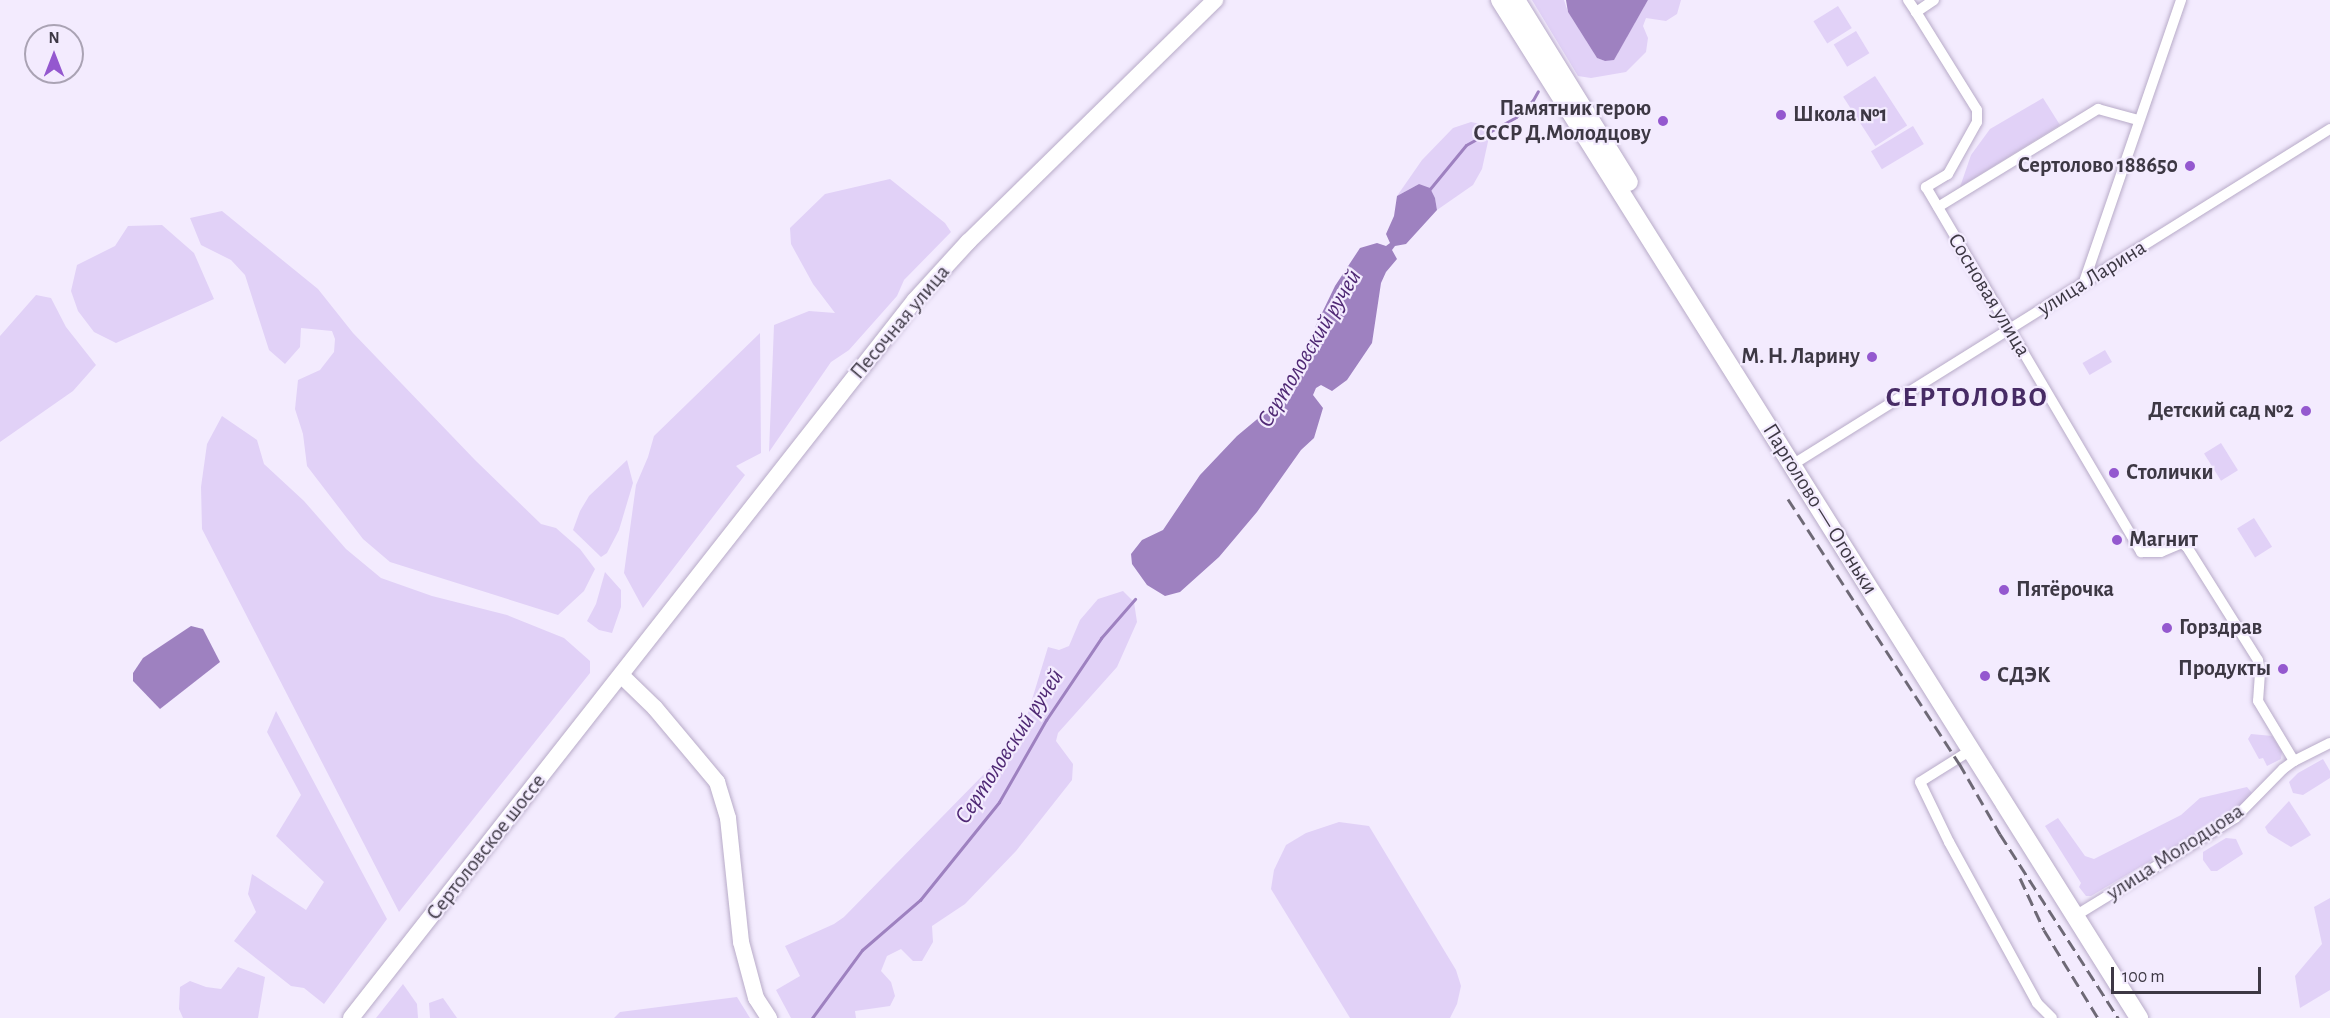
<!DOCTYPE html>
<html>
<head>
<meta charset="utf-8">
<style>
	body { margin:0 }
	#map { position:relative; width:2330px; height:1018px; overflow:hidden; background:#f3ebfe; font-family:"Alegreya Sans",sans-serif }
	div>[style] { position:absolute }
	.green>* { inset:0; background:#e1d1f7; transform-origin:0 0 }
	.water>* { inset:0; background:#9e81c0 }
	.stream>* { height:3px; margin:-1.5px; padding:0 1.5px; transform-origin:1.5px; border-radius:1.5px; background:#9e81c0 }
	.roads { filter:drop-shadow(0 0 2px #b8abc8) drop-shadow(0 0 2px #b8abc8) }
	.street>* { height:10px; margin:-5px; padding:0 5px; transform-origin:5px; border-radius:5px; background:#fff }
	.secondary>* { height:16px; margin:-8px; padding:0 8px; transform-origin:8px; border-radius:8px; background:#fff }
	.primary>* { height:18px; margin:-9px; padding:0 9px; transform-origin:9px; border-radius:9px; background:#fff }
	.rail>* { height:3px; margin-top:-1.5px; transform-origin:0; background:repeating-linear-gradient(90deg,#6e6976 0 12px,transparent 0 18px) }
	.dots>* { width:16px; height:16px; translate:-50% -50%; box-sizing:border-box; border:3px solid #f3ebfe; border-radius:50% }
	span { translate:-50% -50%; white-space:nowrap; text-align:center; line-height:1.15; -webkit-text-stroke:4.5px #f3ebfe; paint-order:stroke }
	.poi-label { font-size:22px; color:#3d3844; font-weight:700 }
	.right { translate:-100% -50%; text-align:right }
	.left { translate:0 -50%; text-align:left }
	.street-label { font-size:22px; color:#3d3844 }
	.water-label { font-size:24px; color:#4f2874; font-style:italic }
	.district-label { font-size:28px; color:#472b65; font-weight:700; letter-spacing:1.5px }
	.north { position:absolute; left:24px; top:24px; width:60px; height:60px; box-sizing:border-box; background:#f3ebfe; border:2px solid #aaa3b4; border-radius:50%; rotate:0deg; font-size:16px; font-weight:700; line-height:24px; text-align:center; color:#3d3844 }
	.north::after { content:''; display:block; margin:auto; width:21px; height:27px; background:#9458cf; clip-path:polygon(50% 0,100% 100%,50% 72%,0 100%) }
	.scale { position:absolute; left:2111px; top:967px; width:150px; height:27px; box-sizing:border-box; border:3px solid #3d3844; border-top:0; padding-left:8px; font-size:18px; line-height:21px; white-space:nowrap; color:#3d3844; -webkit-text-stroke:4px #f3ebfe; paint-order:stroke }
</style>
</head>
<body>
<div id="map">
	<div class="green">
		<div style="clip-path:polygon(1532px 0,1564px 0,1568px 12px,1597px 58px,1605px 61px,1614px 59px,1648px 0,1681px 0,1677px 14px,1666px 21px,1646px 18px,1643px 26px,1648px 38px,1646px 52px,1626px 72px,1591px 78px,1578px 76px)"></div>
		<div style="left:1838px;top:6px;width:26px;height:29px;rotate:58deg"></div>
		<div style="left:1856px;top:31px;width:26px;height:26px;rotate:59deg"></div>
		<div style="left:1875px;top:76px;width:59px;height:38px;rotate:57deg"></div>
		<div style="clip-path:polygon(2043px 98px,2060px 125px,1960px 187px,1971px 155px,1990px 129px)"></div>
		<div style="clip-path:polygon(1471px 122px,1485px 125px,1489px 137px,1482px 169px,1473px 185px,1437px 210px,1435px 198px,1419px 184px,1397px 196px,1422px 160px,1453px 128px)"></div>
		<div style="left:1913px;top:126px;width:21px;height:49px;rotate:59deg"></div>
		<div style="clip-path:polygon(890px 179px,945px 223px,951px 232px,904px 280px,897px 296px,849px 350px,831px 362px,769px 452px,774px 325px,809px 311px,835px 313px,813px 284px,791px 244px,790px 228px,825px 194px)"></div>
		<div style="clip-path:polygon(222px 211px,318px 289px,353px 333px,475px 460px,541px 524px,556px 528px,580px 549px,595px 569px,584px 591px,558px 615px,390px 562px,363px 539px,307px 466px,303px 434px,295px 409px,298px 380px,320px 370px,334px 352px,335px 339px,332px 331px,301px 328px,300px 347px,285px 364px,269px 350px,245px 275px,231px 260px,201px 245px,190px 218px)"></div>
		<div style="clip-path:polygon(162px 225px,194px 253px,214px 299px,116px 343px,94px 332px,78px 311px,71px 291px,77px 265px,115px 246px,128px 226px)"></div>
		<div style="clip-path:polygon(36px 295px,51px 298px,66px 327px,96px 365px,73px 391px,0 442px,0 336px)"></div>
		<div style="clip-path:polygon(760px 333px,761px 453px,736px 466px,745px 475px,643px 608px,624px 573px,636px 485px,648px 457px,654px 436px)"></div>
		<div style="left:2105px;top:350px;width:14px;height:26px;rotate:60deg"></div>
		<div style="clip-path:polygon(222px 416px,257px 440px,264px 464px,304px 501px,346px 549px,381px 578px,432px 596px,507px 615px,564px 638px,590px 661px,590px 673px,399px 912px,202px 529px,201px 487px,207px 444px)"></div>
		<div style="left:2221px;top:443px;width:32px;height:20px;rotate:58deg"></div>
		<div style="clip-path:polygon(627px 460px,633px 483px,619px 530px,607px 553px,601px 557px,573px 530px,580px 511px,589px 496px)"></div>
		<div style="left:2254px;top:518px;width:34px;height:20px;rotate:58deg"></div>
		<div style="clip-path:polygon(605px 572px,621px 590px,621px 607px,612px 633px,599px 630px,587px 621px,596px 604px)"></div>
		<div style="clip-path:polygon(1123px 591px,1134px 602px,1137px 622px,1117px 667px,1058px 733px,1056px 741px,1073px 764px,1072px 780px,1016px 851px,965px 904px,932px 926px,933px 942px,922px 961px,913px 961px,901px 949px,887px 956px,881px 971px,891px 982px,895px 996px,890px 1006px,855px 1011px,856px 1018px,791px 1018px,776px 990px,800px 976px,785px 946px,834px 924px,844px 917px,1034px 723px,1027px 716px,1048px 647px,1059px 650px,1069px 646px,1080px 620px,1098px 599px)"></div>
		<div style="clip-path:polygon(276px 711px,387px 919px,324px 1004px,304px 988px,291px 986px,234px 941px,256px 912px,248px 894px,252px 874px,306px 910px,324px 882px,276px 836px,301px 795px,267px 732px)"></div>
		<div style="clip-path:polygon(2251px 734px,2272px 736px,2282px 751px,2281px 759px,2267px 766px,2263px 758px,2259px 759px,2248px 739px)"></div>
		<div style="clip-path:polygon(2323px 759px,2330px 771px,2330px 778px,2303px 795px,2293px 793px,2289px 782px,2298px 773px)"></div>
		<div style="clip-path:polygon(2247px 787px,2252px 793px,2243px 806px,2091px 896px,2086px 896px,2079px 887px,2081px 883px,2045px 826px,2058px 818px,2085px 856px,2094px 859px,2181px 815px,2200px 798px)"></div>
		<div style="clip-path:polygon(2289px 801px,2311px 835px,2291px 847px,2268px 833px,2265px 827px)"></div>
		<div style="clip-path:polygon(1339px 822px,1369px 826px,1456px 970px,1461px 986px,1457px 1004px,1450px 1018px,1350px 1018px,1271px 889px,1274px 870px,1286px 845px,1306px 833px)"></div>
		<div style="clip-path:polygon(2226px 838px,2236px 839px,2243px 854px,2217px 871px,2211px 871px,2203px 860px,2203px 852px)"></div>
		<div style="clip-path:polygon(2330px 898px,2330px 990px,2300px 1008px,2295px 976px,2322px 944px,2314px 907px)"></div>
		<div style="clip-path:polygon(238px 967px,265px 977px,258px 1018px,183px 1018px,179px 1009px,180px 987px,190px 981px,206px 987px,221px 989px)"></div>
		<div style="clip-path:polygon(403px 984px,417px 1004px,418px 1018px,376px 1018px)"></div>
		<div style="clip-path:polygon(737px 997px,750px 1018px,614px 1018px,620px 1012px)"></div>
		<div style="clip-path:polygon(443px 998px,457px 1018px,430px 1018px,429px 1003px)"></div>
	</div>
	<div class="water">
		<div style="clip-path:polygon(1566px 0,1648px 0,1614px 60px,1605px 61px,1597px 58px,1568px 12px)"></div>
		<div style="clip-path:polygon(1419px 184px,1430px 188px,1435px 198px,1437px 210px,1406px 244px,1395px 246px,1392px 250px,1397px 259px,1386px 272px,1381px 283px,1372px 343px,1347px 380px,1332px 391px,1321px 385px,1316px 388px,1313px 395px,1323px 408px,1314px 438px,1301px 450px,1257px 512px,1219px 557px,1180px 592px,1165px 596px,1147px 585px,1132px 564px,1131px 554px,1142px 540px,1163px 530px,1200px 475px,1237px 436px,1280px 400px,1335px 286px,1360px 248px,1377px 243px,1386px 246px,1390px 243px,1386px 234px,1394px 216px,1397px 196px)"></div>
		<div style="clip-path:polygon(191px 626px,203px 629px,220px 662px,160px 709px,133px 681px,133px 673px,143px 658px)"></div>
	</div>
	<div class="stream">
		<div style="left:1429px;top:190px;width:58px;rotate:-50.6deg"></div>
		<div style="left:1466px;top:145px;width:57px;rotate:-29.2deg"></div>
		<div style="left:1516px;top:117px;width:24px;rotate:-45deg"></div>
		<div style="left:1533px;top:100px;width:10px;rotate:-61deg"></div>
		<div style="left:812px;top:1018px;width:84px;rotate:-53.7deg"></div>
		<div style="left:862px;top:950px;width:77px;rotate:-40.8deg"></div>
		<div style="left:920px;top:900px;width:126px;rotate:-51.1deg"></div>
		<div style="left:999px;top:802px;width:95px;rotate:-60.2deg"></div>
		<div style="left:1046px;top:720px;width:99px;rotate:-56.1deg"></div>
		<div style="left:1101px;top:638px;width:52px;rotate:-48.9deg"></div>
	</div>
	<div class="roads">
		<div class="street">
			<div style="left:1908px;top:0;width:14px;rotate:56deg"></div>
			<div style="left:1934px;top:0;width:22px;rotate:146deg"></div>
			<div style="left:1916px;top:12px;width:115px;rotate:58.1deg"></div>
			<div style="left:1977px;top:110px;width:12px;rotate:90deg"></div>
			<div style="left:1977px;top:122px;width:60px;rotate:119.1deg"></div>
			<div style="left:1948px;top:174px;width:26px;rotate:149deg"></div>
			<div style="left:1926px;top:187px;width:424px;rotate:59.5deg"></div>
			<div style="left:2141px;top:552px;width:20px"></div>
			<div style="left:2161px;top:552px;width:23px;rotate:-23deg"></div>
			<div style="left:2182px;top:543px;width:6px;rotate:39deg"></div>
			<div style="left:2187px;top:547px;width:133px;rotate:57.9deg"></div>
			<div style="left:2258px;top:660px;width:13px;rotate:81deg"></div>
			<div style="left:2260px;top:673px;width:28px;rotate:94deg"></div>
			<div style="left:2258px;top:701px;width:70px;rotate:59deg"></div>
			<div style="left:1938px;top:207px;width:188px;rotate:-31.5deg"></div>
			<div style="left:2098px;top:109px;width:41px;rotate:15.4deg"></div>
			<div style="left:2084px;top:282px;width:298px;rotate:-71deg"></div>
			<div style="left:1792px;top:465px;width:634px;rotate:-31.99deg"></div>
			<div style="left:1971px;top:750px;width:60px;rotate:147.9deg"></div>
			<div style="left:1920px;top:782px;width:67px;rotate:64.2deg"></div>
			<div style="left:1949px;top:842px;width:183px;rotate:61.3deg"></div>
			<div style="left:2037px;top:1003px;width:21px;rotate:45deg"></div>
			<div style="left:2075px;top:916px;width:188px;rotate:-31.5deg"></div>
			<div style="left:2235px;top:818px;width:69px;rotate:-45.6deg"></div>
			<div style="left:2283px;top:769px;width:14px;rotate:-36deg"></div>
			<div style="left:2294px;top:761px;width:40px;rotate:-26.6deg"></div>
		</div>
		<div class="secondary">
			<div style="left:621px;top:675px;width:47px;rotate:44.1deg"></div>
			<div style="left:655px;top:708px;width:97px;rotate:50deg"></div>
			<div style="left:717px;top:782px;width:38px;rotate:73deg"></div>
			<div style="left:728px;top:818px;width:125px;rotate:84deg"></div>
			<div style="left:741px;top:942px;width:58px;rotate:75deg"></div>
			<div style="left:756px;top:998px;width:24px;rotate:57deg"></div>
			<div style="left:351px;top:1018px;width:913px;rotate:-51.85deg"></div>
			<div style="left:915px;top:300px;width:79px;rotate:-47.6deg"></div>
			<div style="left:968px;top:242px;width:346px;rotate:-44.4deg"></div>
		</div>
		<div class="primary">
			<div style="left:1500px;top:0;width:1202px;rotate:57.88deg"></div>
			<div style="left:1516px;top:0;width:214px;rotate:58.2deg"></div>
		</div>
	</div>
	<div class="rail">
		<div style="left:1788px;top:499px;width:315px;rotate:57.1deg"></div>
		<div style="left:1959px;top:763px;width:82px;rotate:60deg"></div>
		<div style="left:2000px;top:834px;width:219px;rotate:57.3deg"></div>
		<div style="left:2020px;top:878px;width:57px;rotate:65.2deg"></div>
		<div style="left:2044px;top:930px;width:103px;rotate:58.5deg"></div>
	</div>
	<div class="dots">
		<div style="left:1781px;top:115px;background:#9458cf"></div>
		<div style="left:1663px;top:121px;background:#9458cf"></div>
		<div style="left:2190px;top:166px;background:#9458cf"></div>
		<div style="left:1872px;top:357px;background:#9458cf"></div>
		<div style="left:2306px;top:411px;background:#9458cf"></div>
		<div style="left:2114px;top:473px;background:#9458cf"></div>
		<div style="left:2117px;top:540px;background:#9458cf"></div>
		<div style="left:2004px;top:590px;background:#9458cf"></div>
		<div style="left:2167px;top:628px;background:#9458cf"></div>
		<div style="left:2283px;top:669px;background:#9458cf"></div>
		<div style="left:1985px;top:676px;background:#9458cf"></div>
	</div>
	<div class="poi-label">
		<span class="right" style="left:1651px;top:121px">Памятник герою<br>СССР Д.Молодцову</span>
		<span class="left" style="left:1793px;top:115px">Школа №1</span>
		<span class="right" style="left:2178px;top:166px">Сертолово 188650</span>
		<span class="right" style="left:1860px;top:357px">М. Н. Ларину</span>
		<span class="right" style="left:2294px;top:411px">Детский сад №2</span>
		<span class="left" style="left:2126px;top:473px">Столички</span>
		<span class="left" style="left:2129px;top:540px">Магнит</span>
		<span class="left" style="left:2016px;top:590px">Пятёрочка</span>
		<span class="left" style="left:2179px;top:628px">Горздрав</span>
		<span class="right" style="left:2271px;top:669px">Продукты</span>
		<span class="left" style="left:1997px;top:676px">СДЭК</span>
	</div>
	<div class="street-label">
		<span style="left:2092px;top:278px;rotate:-32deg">улица Ларина</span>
		<span style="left:1989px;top:295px;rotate:59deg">Сосновая улица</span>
		<span style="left:900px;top:322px;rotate:-50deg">Песочная улица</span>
		<span style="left:1820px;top:509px;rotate:58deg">Парголово — Огоньки</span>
		<span style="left:486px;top:847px;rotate:-52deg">Сертоловское шоссе</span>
		<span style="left:2175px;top:852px;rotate:-33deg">улица Молодцова</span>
	</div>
	<div class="water-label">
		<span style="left:1310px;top:349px;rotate:-59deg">Сертоловский ручей</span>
		<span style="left:1010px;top:747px;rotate:-57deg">Сертоловский ручей</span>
	</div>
	<div class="district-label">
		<span style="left:1967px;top:398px">СЕРТОЛОВО</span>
	</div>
	<div class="north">N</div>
	<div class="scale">100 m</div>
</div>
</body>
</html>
